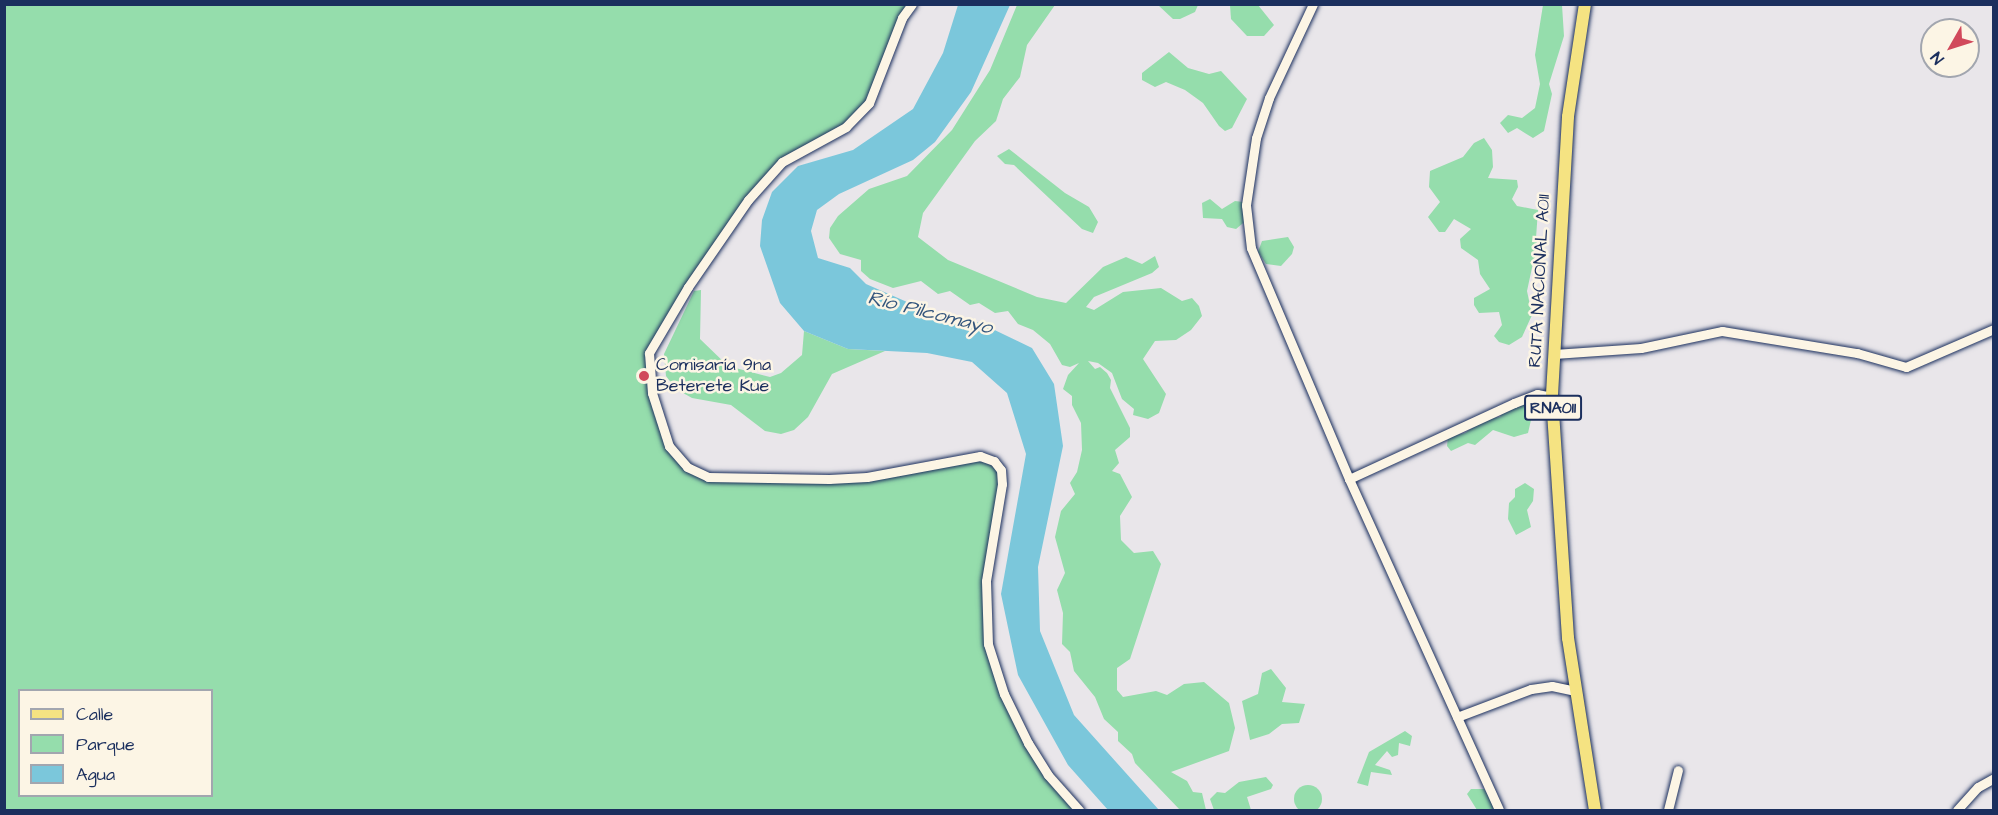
<!DOCTYPE html>
<html>
<head>
<meta charset="utf-8">
<style>
	body { margin:0 }
	#map { position:relative; width:1998px; height:815px; overflow:hidden; background:#e9e6ea; font-family:"Architects Daughter",sans-serif }
	div>[style] { position:absolute }
	.green>* { inset:0; background:#95ddac }
	.round { border-radius:50% }
	.water>* { inset:0; background:#7bc7db }
	.roads { filter:drop-shadow(0 0 2px #1b2f5e) drop-shadow(0 0 2px #1b2f5e) }
	.minor>* { height:9px; margin:-4.5px; padding:0 4.5px; transform-origin:4.5px; border-radius:4.5px; background:#fcf5e5 }
	.major>* { height:12px; margin:-6px; padding:0 6px; transform-origin:6px; border-radius:6px; background:#f5e382 }
	.dots>* { width:16px; height:16px; translate:-50% -50%; box-sizing:border-box; border:3px solid #fcf5e5; border-radius:50% }
	span { translate:-50% -50%; white-space:nowrap; text-align:center; line-height:1.15; -webkit-text-stroke:5px #fcf5e5; paint-order:stroke }
	.shield-label span { padding:2px 4px; background:#fcf5e5; border:2px solid; border-radius:4px; -webkit-text-stroke-width:0 }
	.shield-label { font-size:16px; color:#1b2f5e; font-weight:700 }
	.street-label { font-size:18px; color:#1b2f5e }
	.poi-label { font-size:18px; color:#1b2f5e }
	.left { translate:0 -50%; text-align:left }
	.water-label { font-size:20px; color:#33557d; font-style:italic }
	.frame { position:absolute; inset:0; border:6px solid #1b2f5e; pointer-events:none }
	.legend { position:absolute; left:18px; top:689px; width:195px; height:108px; box-sizing:border-box; background:#fcf5e5; border:2px solid #a2a6af; margin:0; padding:8px 10px; list-style:none; font-size:18px; color:#1b2f5e }
	.legend li { display:flex; align-items:center; gap:12px; height:30px }
	.legend b { width:30px; border:2px solid #a2a6af }
	.north { position:absolute; left:1920px; top:18px; width:60px; height:60px; box-sizing:border-box; background:#fcf5e5; border:2px solid #a2a6af; border-radius:50%; rotate:231deg; font-size:16px; font-weight:700; line-height:24px; text-align:center; color:#1b2f5e }
	.north::after { content:''; display:block; margin:auto; width:21px; height:27px; background:#d1495b; clip-path:polygon(50% 0,100% 100%,50% 72%,0 100%) }
</style>
</head>
<body>
<div id="map">
	<div class="green">
		<div style="clip-path:polygon(evenodd,5px 5px,912px 5px,869px 103px,858px 117px,797px 152px,748px 201px,656px 336px,649px 369px,677px 458px,708px 477px,829px 479px,980px 456px,1001px 470px,990px 545px,988px 644px,1028px 743px,1079px 810px,5px 810px,5px 5px,20px 690px,212px 690px,212px 796px,20px 796px,20px 690px)"></div>
		<div style="clip-path:polygon(1017px 5px,1055px 5px,1027px 45px,1020px 77px,1003px 99px,996px 121px,975px 141px,923px 213px,918px 237px,948px 260px,1037px 297px,1066px 303px,1103px 267px,1126px 257px,1142px 264px,1155px 256px,1159px 267px,1152px 273px,1094px 297px,1086px 307px,1094px 310px,1123px 292px,1161px 288px,1182px 301px,1192px 298px,1199px 306px,1202px 316px,1191px 330px,1176px 340px,1155px 341px,1143px 359px,1166px 394px,1159px 413px,1148px 419px,1133px 415px,1134px 409px,1122px 399px,1112px 373px,1098px 363px,1088px 361px,1095px 369px,1100px 367px,1107px 373px,1111px 380px,1110px 388px,1130px 428px,1130px 437px,1115px 450px,1119px 463px,1112px 471px,1120px 474px,1132px 497px,1120px 516px,1121px 540px,1134px 553px,1153px 551px,1161px 564px,1130px 659px,1117px 668px,1117px 690px,1123px 697px,1156px 691px,1167px 695px,1184px 684px,1204px 682px,1229px 703px,1235px 728px,1229px 751px,1171px 772px,1187px 781px,1193px 792px,1202px 793px,1206px 810px,1180px 810px,1135px 763px,1132px 754px,1118px 741px,1118px 732px,1104px 719px,1095px 697px,1074px 671px,1070px 652px,1062px 644px,1063px 613px,1057px 590px,1065px 573px,1055px 537px,1061px 511px,1075px 494px,1070px 483px,1077px 472px,1082px 450px,1081px 423px,1072px 405px,1072px 396px,1063px 389px,1068px 375px,1079px 363px,1070px 367px,1062px 365px,1050px 344px,1033px 330px,1018px 324px,1008px 311px,995px 313px,979px 303px,970px 305px,950px 291px,938px 294px,921px 281px,893px 288px,870px 279px,861px 271px,861px 260px,840px 254px,829px 238px,830px 228px,838px 216px,869px 189px,907px 176px,952px 130px,990px 70px)"></div>
		<div style="clip-path:polygon(1158px 5px,1198px 5px,1195px 12px,1180px 19px,1173px 19px)"></div>
		<div style="clip-path:polygon(1230px 5px,1258px 5px,1274px 25px,1264px 36px,1247px 36px,1231px 19px)"></div>
		<div style="clip-path:polygon(1543px 5px,1562px 5px,1564px 36px,1549px 84px,1552px 94px,1544px 131px,1533px 138px,1517px 128px,1508px 133px,1500px 123px,1508px 115px,1522px 118px,1535px 108px,1540px 84px,1535px 55px)"></div>
		<div style="clip-path:polygon(1169px 52px,1188px 68px,1209px 74px,1221px 71px,1247px 99px,1232px 128px,1225px 131px,1219px 126px,1203px 103px,1185px 90px,1166px 82px,1155px 87px,1142px 80px,1142px 73px)"></div>
		<div style="clip-path:polygon(1484px 138px,1492px 150px,1493px 167px,1488px 178px,1517px 180px,1518px 187px,1512px 199px,1517px 206px,1538px 210px,1536px 238px,1540px 255px,1533px 263px,1527px 291px,1532px 315px,1522px 337px,1509px 345px,1499px 342px,1494px 336px,1502px 325px,1499px 312px,1479px 313px,1474px 305px,1474px 298px,1490px 289px,1480px 274px,1478px 260px,1461px 248px,1460px 239px,1471px 229px,1454px 219px,1445px 232px,1439px 232px,1428px 217px,1440px 202px,1429px 187px,1430px 171px,1463px 157px,1474px 143px)"></div>
		<div style="clip-path:polygon(1009px 149px,1065px 193px,1089px 207px,1098px 222px,1093px 233px,1082px 229px,1014px 165px,1005px 164px,997px 156px)"></div>
		<div style="clip-path:polygon(1210px 199px,1222px 209px,1235px 201px,1243px 202px,1248px 219px,1236px 229px,1227px 227px,1222px 219px,1203px 218px,1202px 203px)"></div>
		<div style="clip-path:polygon(1288px 237px,1294px 247px,1292px 254px,1281px 266px,1266px 264px,1258px 252px,1262px 241px)"></div>
		<div style="clip-path:polygon(701px 290px,700px 339px,728px 366px,770px 377px,781px 373px,802px 355px,804px 331px,848px 349px,885px 351px,832px 374px,808px 417px,794px 430px,781px 434px,765px 431px,731px 405px,692px 398px,676px 389px,666px 376px,664px 354px,694px 291px)"></div>
		<div style="clip-path:polygon(1525px 402px,1534px 407px,1528px 433px,1514px 437px,1493px 430px,1475px 445px,1468px 443px,1451px 451px,1447px 446px,1448px 437px,1465px 433px,1484px 419px,1500px 417px,1503px 410px)"></div>
		<div style="clip-path:polygon(1525px 483px,1534px 489px,1533px 501px,1527px 510px,1531px 527px,1516px 535px,1508px 519px,1509px 503px,1515px 497px,1515px 489px)"></div>
		<div style="clip-path:polygon(1271px 669px,1286px 688px,1282px 702px,1305px 704px,1299px 723px,1282px 724px,1269px 734px,1250px 740px,1242px 701px,1258px 694px,1262px 673px)"></div>
		<div style="clip-path:polygon(1405px 731px,1412px 736px,1410px 746px,1399px 743px,1398px 755px,1392px 757px,1387px 751px,1375px 765px,1390px 770px,1392px 775px,1371px 772px,1368px 786px,1357px 783px,1369px 752px)"></div>
		<div style="clip-path:polygon(1266px 777px,1273px 785px,1271px 789px,1247px 797px,1251px 810px,1214px 810px,1210px 799px,1217px 792px,1225px 793px,1239px 782px)"></div>
		<div class="round" style="left:1294px;top:785px;width:28px;height:28px"></div>
		<div style="clip-path:polygon(1471px 789px,1484px 789px,1498px 810px,1477px 810px,1467px 794px)"></div>
	</div>
	<div class="water">
		<div style="clip-path:polygon(958px 5px,1010px 5px,971px 92px,935px 142px,913px 160px,839px 194px,817px 210px,811px 231px,818px 258px,850px 268px,866px 284px,923px 309px,980px 323px,1032px 348px,1054px 384px,1063px 446px,1038px 567px,1040px 631px,1074px 715px,1159px 810px,1108px 810px,1068px 765px,1018px 675px,1001px 594px,1026px 454px,1007px 393px,972px 362px,927px 353px,848px 349px,804px 331px,780px 303px,760px 246px,762px 220px,772px 192px,798px 166px,853px 150px,913px 109px,943px 53px)"></div>
	</div>
	<div class="roads">
		<div class="minor">
			<div style="left:912px;top:4px;width:17px;rotate:126deg"></div>
			<div style="left:902px;top:18px;width:91px;rotate:111.2deg"></div>
			<div style="left:869px;top:103px;width:33px;rotate:134deg"></div>
			<div style="left:846px;top:127px;width:73px;rotate:151.3deg"></div>
			<div style="left:782px;top:162px;width:51px;rotate:131.8deg"></div>
			<div style="left:748px;top:200px;width:106px;rotate:124.6deg"></div>
			<div style="left:688px;top:287px;width:77px;rotate:120.6deg"></div>
			<div style="left:649px;top:353px;width:40px;rotate:85.7deg"></div>
			<div style="left:652px;top:393px;width:56px;rotate:72.2deg"></div>
			<div style="left:669px;top:446px;width:28px;rotate:49deg"></div>
			<div style="left:687px;top:467px;width:23px;rotate:25deg"></div>
			<div style="left:708px;top:477px;width:121px;rotate:0.9deg"></div>
			<div style="left:829px;top:479px;width:38px;rotate:-3deg"></div>
			<div style="left:867px;top:477px;width:115px;rotate:-10.5deg"></div>
			<div style="left:980px;top:456px;width:15px;rotate:20deg"></div>
			<div style="left:994px;top:461px;width:11px;rotate:52deg"></div>
			<div style="left:1001px;top:470px;width:14px;rotate:86deg"></div>
			<div style="left:1002px;top:484px;width:98px;rotate:99.4deg"></div>
			<div style="left:986px;top:581px;width:63px;rotate:88.2deg"></div>
			<div style="left:988px;top:644px;width:52px;rotate:72.3deg"></div>
			<div style="left:1004px;top:694px;width:55px;rotate:63.9deg"></div>
			<div style="left:1028px;top:743px;width:38px;rotate:58deg"></div>
			<div style="left:1048px;top:775px;width:47px;rotate:48.5deg"></div>
			<div style="left:1313px;top:4px;width:104px;rotate:115.1deg"></div>
			<div style="left:1269px;top:98px;width:42px;rotate:108deg"></div>
			<div style="left:1256px;top:138px;width:68px;rotate:98.5deg"></div>
			<div style="left:1246px;top:205px;width:43px;rotate:83.4deg"></div>
			<div style="left:1251px;top:248px;width:251px;rotate:67deg"></div>
			<div style="left:1349px;top:479px;width:363px;rotate:65.6deg"></div>
			<div style="left:1554px;top:354px;width:87px;rotate:-3.9deg"></div>
			<div style="left:1641px;top:348px;width:83px;rotate:-11.9deg"></div>
			<div style="left:1722px;top:331px;width:137px;rotate:9.3deg"></div>
			<div style="left:1857px;top:353px;width:51px;rotate:15.9deg"></div>
			<div style="left:1906px;top:367px;width:96px;rotate:-23.4deg"></div>
			<div style="left:1349px;top:479px;width:182px;rotate:-24.7deg"></div>
			<div style="left:1514px;top:403px;width:25px;rotate:-21deg"></div>
			<div style="left:1537px;top:394px;width:15px;rotate:11deg"></div>
			<div style="left:1457px;top:717px;width:79px;rotate:-20.7deg"></div>
			<div style="left:1531px;top:689px;width:21px;rotate:-8deg"></div>
			<div style="left:1552px;top:686px;width:24px;rotate:12deg"></div>
			<div style="left:1668px;top:810px;width:41px;rotate:-76deg"></div>
			<div style="left:1957px;top:810px;width:31px;rotate:-48deg"></div>
			<div style="left:1978px;top:787px;width:18px;rotate:-29deg"></div>
		</div>
		<div class="major">
			<div style="left:1585px;top:4px;width:114px;rotate:98.6deg"></div>
			<div style="left:1568px;top:117px;width:280px;rotate:93.3deg"></div>
			<div style="left:1552px;top:397px;width:242px;rotate:86.2deg"></div>
			<div style="left:1568px;top:638px;width:174px;rotate:81.1deg"></div>
		</div>
	</div>
	<div class="dots">
		<div style="left:644px;top:376px;background:#d1495b"></div>
	</div>
	<div class="shield-label">
		<span style="left:1553px;top:408px">RNA011</span>
	</div>
	<div class="street-label">
		<span style="left:1540px;top:281px;rotate:-87deg">RUTA NACIONAL A011</span>
	</div>
	<div class="poi-label">
		<span class="left" style="left:656px;top:376px">Comisaría 9na<br>Beterete Kue</span>
	</div>
	<div class="water-label">
		<span style="left:930px;top:313px;rotate:14deg">Río Pilcomayo</span>
	</div>
	<div class="frame"></div>
	<ul class="legend">
	<li><b style="height:8px;background:#f5e382"></b>Calle</li>
	<li><b style="height:16px;background:#95ddac"></b>Parque</li>
	<li><b style="height:16px;background:#7bc7db"></b>Agua</li>
	</ul>
	<div class="north">N</div>
</div>
</body>
</html>
